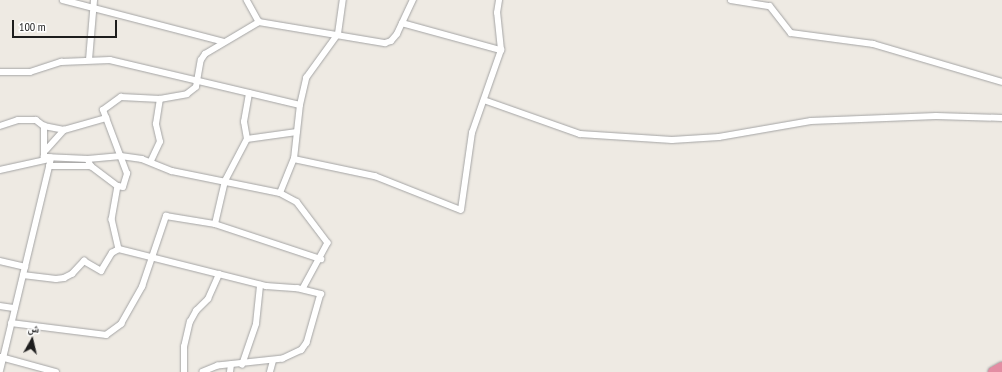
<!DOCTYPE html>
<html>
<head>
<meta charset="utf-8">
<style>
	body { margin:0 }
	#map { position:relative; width:1002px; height:372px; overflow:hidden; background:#eeeae3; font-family:"PT Sans Narrow","Noto Naskh Arabic",sans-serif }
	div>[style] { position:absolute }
	.roads { filter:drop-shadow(0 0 1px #a4a4a4) drop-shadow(0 0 1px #a4a4a4) }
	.street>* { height:5.5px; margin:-2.75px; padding:0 2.75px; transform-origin:2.75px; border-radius:2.75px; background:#fff }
	.highway>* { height:10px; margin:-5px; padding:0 5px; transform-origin:5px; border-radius:5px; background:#e38da3 }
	span { translate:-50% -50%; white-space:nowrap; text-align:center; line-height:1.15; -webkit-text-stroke:3px #fff; paint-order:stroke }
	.north { position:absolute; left:12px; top:320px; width:40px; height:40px; -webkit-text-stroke:3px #fff; paint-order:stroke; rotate:8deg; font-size:11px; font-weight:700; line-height:16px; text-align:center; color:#1d1d1d }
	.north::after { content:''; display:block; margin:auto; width:14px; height:18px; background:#1d1d1d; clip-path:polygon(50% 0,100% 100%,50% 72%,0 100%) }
	.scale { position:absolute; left:12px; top:20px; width:105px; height:18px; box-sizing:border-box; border:2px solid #1d1d1d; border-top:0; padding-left:5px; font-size:12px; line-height:14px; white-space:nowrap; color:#1d1d1d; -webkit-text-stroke:3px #fff; paint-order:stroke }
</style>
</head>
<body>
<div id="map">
	<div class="roads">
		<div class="street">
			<div style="left:63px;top:0;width:166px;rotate:14.6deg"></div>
			<div style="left:247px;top:0;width:25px;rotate:61deg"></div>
			<div style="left:731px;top:0;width:39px;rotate:9deg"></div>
			<div style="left:770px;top:6px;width:34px;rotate:52deg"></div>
			<div style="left:791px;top:33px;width:83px;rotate:7.6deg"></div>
			<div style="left:873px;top:44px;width:134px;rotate:16.4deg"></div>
			<div style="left:402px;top:23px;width:103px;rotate:15.3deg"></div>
			<div style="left:89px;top:60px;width:60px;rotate:-85.2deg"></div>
			<div style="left:0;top:72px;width:30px"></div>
			<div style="left:30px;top:72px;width:33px;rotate:-18deg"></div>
			<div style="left:61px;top:62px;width:49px;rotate:-2.3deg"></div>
			<div style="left:110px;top:60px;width:195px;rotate:13.3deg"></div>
			<div style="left:484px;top:100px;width:102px;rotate:19.5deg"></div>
			<div style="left:580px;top:134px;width:92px;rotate:3.7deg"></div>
			<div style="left:672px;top:140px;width:47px;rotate:-3.7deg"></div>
			<div style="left:719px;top:137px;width:93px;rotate:-9.9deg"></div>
			<div style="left:811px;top:121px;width:125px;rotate:-2.3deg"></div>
			<div style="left:936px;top:116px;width:66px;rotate:1.7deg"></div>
			<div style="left:0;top:126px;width:19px;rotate:-18deg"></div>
			<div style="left:18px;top:120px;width:18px"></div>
			<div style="left:36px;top:120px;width:10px;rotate:37deg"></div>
			<div style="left:44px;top:126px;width:20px;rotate:11deg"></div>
			<div style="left:64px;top:130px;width:44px;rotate:-15.9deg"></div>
			<div style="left:247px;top:139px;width:50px;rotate:-8deg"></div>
			<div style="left:46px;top:150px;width:27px;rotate:-48deg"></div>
			<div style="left:44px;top:157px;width:44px;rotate:2.6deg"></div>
			<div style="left:88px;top:159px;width:33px;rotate:-5deg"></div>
			<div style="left:121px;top:156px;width:21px;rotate:8deg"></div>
			<div style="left:142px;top:159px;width:32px;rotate:22deg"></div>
			<div style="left:172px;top:171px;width:110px;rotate:11.5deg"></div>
			<div style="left:280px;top:193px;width:19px;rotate:28deg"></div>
			<div style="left:297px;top:202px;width:51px;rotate:52.9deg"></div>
			<div style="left:328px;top:243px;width:52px;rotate:118.5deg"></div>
			<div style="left:88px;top:159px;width:8px;rotate:67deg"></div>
			<div style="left:91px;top:166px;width:34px;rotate:37deg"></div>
			<div style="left:118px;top:186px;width:5px;rotate:11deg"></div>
			<div style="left:123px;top:187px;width:14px;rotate:-73deg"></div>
			<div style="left:127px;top:174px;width:68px;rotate:-110.6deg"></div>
			<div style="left:103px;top:110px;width:22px;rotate:-36deg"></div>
			<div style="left:121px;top:97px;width:39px;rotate:3deg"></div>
			<div style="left:160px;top:99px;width:27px;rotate:-10deg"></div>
			<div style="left:187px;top:94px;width:11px;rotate:-38deg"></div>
			<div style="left:196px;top:87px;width:27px;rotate:-80deg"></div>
			<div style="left:201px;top:60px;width:7px;rotate:-56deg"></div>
			<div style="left:205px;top:54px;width:63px;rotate:-30.7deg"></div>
			<div style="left:259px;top:22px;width:128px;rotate:9.5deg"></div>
			<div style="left:385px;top:43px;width:6px;rotate:-18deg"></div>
			<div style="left:391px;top:41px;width:9px;rotate:-49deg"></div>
			<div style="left:397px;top:34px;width:38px;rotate:-65deg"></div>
			<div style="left:294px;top:159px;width:83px;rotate:11.9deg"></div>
			<div style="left:375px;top:176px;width:92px;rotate:21.6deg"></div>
			<div style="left:461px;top:210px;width:78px;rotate:-81.9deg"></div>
			<div style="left:472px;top:133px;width:88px;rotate:-70.7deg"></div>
			<div style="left:501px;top:50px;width:37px;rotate:-96deg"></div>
			<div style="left:497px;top:13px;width:13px;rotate:-81deg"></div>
			<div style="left:151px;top:161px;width:21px;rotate:-65deg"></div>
			<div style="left:160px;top:142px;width:18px;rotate:-103deg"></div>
			<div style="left:156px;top:124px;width:25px;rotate:-81deg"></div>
			<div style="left:49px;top:166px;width:42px"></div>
			<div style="left:0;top:170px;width:51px;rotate:-12.4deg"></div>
			<div style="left:118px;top:186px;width:34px;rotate:100deg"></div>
			<div style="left:112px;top:219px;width:31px;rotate:77deg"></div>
			<div style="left:280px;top:193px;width:37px;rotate:-68deg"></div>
			<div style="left:294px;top:159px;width:54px;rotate:-83.7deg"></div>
			<div style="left:300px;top:105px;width:28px;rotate:-77deg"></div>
			<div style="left:306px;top:78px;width:54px;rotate:-54deg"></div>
			<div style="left:338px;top:34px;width:34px;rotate:-82deg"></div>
			<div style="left:215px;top:224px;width:112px;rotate:18.3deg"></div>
			<div style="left:0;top:261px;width:26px;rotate:13deg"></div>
			<div style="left:23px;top:275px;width:33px;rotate:7deg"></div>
			<div style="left:56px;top:279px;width:8px;rotate:-7deg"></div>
			<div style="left:64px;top:278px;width:9px;rotate:-27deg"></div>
			<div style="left:72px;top:274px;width:18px;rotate:-47deg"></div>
			<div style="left:84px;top:261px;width:20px;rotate:30deg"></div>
			<div style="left:101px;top:271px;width:21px;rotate:-59deg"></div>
			<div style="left:112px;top:253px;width:8px;rotate:-30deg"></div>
			<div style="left:119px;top:249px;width:152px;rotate:14.1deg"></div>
			<div style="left:266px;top:286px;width:31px;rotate:4deg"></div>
			<div style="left:297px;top:288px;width:25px;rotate:14deg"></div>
			<div style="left:321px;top:294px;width:51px;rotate:105.9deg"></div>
			<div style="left:307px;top:343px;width:9px;rotate:126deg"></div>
			<div style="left:302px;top:350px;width:21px;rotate:155deg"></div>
			<div style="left:283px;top:359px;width:65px;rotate:173.9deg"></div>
			<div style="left:218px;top:366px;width:16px;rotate:158deg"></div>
			<div style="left:0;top:306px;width:15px;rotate:8deg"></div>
			<div style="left:11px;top:323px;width:96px;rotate:7.2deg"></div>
			<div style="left:106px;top:335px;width:19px;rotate:-36deg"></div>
			<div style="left:121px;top:324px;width:43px;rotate:-60.4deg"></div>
			<div style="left:142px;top:287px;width:75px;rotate:-71.3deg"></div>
			<div style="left:166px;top:216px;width:50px;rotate:9.3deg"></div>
			<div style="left:215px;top:224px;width:44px;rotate:-76.9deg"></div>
			<div style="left:225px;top:181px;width:47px;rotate:-62.4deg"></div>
			<div style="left:247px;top:139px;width:17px;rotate:-100deg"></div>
			<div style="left:244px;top:122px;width:29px;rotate:-80deg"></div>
			<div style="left:1px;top:357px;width:57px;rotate:15.3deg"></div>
			<div style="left:242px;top:365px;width:43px;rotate:-71.1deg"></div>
			<div style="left:256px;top:324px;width:39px;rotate:-84deg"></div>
			<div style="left:0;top:371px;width:219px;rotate:-76.5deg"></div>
			<div style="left:51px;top:158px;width:7px;rotate:-172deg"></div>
			<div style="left:44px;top:157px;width:31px;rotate:-90deg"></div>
			<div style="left:184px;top:372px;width:25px;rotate:-90deg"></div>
			<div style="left:184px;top:347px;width:26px;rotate:-77deg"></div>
			<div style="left:190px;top:322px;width:13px;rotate:-61deg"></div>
			<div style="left:196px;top:311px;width:17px;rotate:-45deg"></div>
			<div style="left:208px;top:299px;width:27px;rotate:-66deg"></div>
			<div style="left:230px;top:372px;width:7px;rotate:-82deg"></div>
			<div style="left:270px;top:372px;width:11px;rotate:-75deg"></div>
		</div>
		<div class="highway">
			<div style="left:993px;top:372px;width:10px;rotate:-29deg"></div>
		</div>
	</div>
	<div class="north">ش</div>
	<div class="scale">100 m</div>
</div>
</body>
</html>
